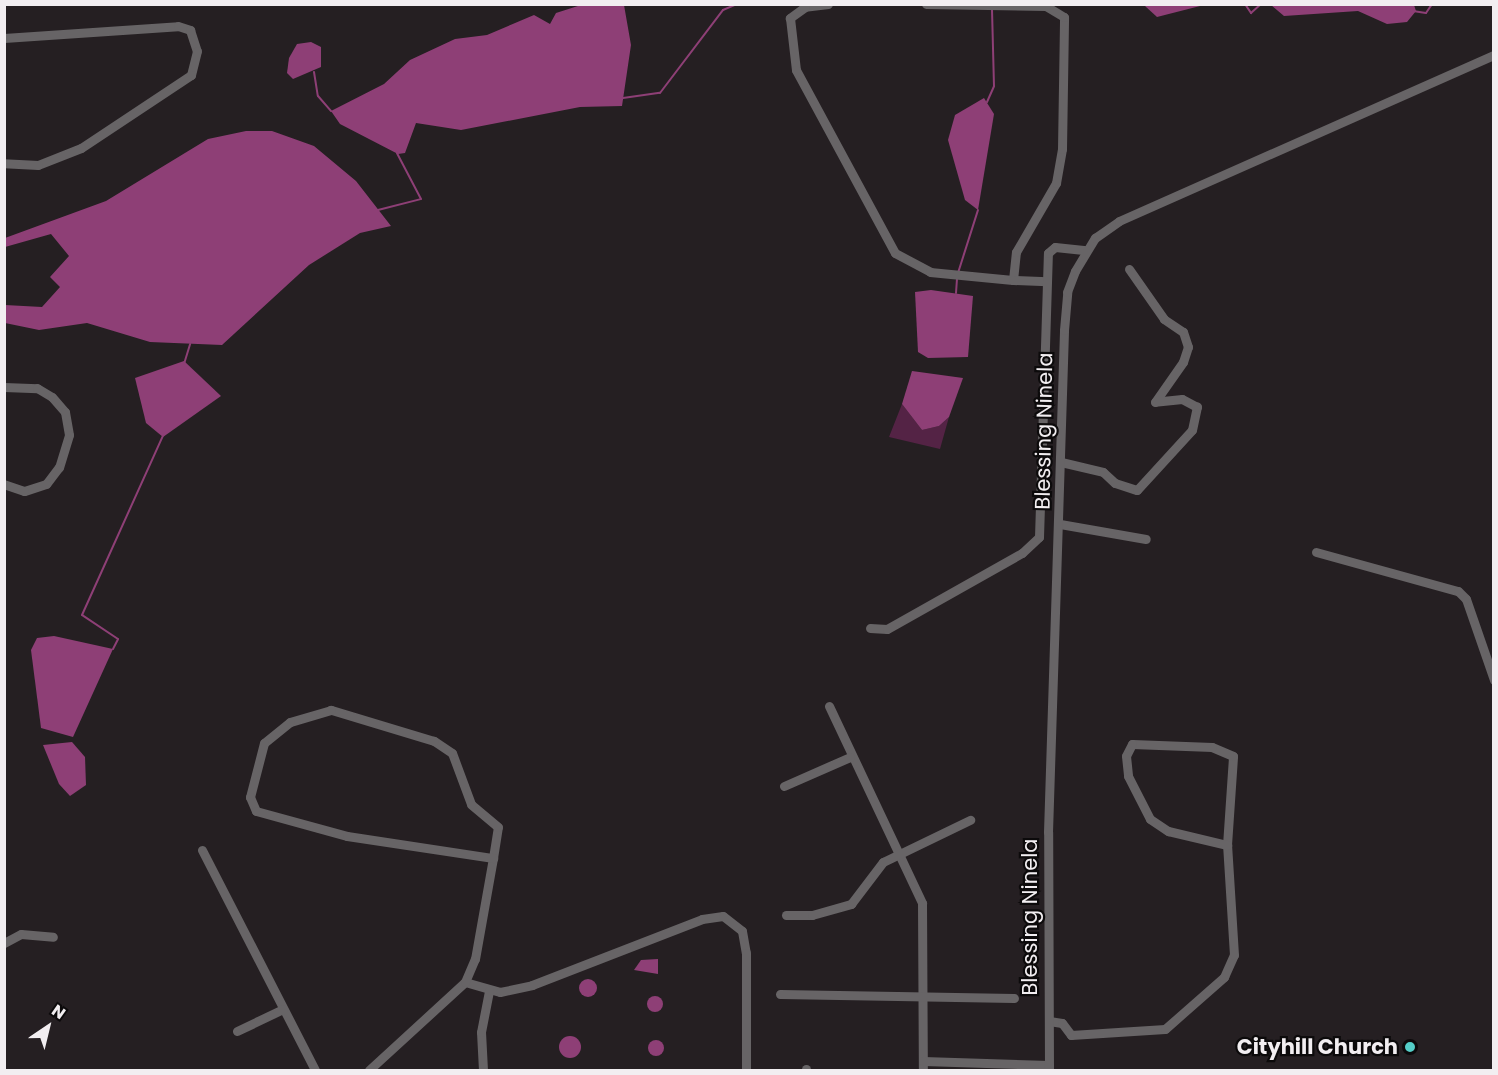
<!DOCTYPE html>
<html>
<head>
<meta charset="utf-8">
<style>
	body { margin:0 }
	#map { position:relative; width:1498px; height:1075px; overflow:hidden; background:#251f22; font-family:Poppins,sans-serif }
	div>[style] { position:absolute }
	.green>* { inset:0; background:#542345 }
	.water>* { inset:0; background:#8e3f76 }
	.round { border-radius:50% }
	.stream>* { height:2px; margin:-1px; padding:0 1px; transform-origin:1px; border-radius:1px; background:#8e3f76 }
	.minor>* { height:9px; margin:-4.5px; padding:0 4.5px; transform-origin:4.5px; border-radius:4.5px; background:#676466 }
	.dots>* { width:16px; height:16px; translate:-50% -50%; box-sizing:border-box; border:3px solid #0c0a0b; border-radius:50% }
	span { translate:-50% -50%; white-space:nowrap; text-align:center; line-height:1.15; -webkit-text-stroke:4.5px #0c0a0b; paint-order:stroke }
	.street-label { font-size:21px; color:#f2eef1 }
	.poi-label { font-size:21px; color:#f2eef1; font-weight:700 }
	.right { translate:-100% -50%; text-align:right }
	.frame { position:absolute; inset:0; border:6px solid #f2eef1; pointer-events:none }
	.north { position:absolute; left:18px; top:997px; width:60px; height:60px; -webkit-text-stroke:4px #0c0a0b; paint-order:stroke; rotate:35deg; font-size:16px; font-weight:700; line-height:24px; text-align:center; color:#f2eef1 }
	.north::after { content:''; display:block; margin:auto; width:21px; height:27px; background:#f2eef1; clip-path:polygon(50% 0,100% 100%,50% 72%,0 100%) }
</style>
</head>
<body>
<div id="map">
	<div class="green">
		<div style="clip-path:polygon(902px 404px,922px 430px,939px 426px,949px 417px,940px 449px,889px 437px)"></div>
	</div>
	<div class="water">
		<div style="clip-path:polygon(581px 5px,624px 5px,631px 45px,622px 106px,580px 107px,461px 130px,416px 123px,405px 153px,398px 154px,340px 124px,331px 111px,384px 84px,410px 60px,455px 39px,487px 35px,534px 15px,550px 24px,556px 13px)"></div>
		<div style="clip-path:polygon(1204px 5px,1157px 17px,1145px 6px,1145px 4px)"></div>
		<div style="clip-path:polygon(1271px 5px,1414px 5px,1416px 11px,1407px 22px,1387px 24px,1358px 11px,1284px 16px)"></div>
		<div style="clip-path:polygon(311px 42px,321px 47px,321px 67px,293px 79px,287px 73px,289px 58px,297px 44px)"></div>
		<div style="clip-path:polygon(984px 98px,994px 114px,978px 210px,965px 200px,948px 140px,955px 115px)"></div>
		<div style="clip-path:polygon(246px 131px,272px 131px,314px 146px,356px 181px,391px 226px,360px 233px,309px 265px,222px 345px,150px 342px,87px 323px,39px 330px,5px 323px,5px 305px,42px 307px,60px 287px,50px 277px,69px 256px,51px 234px,5px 247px,5px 238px,106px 201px,208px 139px)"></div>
		<div style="clip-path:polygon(931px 290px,973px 296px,968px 357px,928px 358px,918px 352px,915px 292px)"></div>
		<div style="clip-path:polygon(184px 361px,221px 396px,163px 437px,146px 423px,135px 378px)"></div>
		<div style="clip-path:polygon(912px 371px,963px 378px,949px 417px,939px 426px,922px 430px,902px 404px)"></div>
		<div style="clip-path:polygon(54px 636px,113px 649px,73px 737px,41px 728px,31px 650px,37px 638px)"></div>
		<div style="clip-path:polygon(72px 742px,85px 757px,86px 785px,70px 796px,59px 784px,43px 745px)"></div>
		<div style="clip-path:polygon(658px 959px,658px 974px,634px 970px,641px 960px)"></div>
		<div class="round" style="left:579px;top:979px;width:18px;height:18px"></div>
		<div class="round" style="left:647px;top:996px;width:16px;height:16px"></div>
		<div class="round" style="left:559px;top:1036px;width:22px;height:22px"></div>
		<div class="round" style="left:648px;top:1040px;width:16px;height:16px"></div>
	</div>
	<div class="stream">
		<div style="left:1245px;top:4px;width:11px;rotate:56deg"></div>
		<div style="left:1251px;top:13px;width:13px;rotate:-42deg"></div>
		<div style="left:1413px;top:11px;width:13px;rotate:9deg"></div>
		<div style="left:1426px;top:13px;width:11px;rotate:-56deg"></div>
		<div style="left:314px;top:72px;width:24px;rotate:81deg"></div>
		<div style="left:318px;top:96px;width:20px;rotate:49deg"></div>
		<div style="left:623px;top:98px;width:37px;rotate:-8deg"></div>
		<div style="left:660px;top:93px;width:104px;rotate:-52.8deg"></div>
		<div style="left:723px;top:10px;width:15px;rotate:-23deg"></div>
		<div style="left:987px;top:102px;width:17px;rotate:-66deg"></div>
		<div style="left:994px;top:86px;width:78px;rotate:-91.5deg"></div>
		<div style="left:378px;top:210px;width:44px;rotate:-14.3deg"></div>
		<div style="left:421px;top:199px;width:52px;rotate:-117.6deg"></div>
		<div style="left:958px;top:273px;width:66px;rotate:-72.4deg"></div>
		<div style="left:956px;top:293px;width:15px;rotate:-86deg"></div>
		<div style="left:184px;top:364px;width:21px;rotate:-73deg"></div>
		<div style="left:113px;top:649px;width:11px;rotate:-63deg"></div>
		<div style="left:118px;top:639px;width:43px;rotate:-146.3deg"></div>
		<div style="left:82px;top:615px;width:196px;rotate:-65.7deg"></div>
	</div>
	<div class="minor">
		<div style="left:828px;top:4px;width:23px;rotate:173deg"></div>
		<div style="left:805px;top:7px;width:19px;rotate:144deg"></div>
		<div style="left:790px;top:18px;width:52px;rotate:83.4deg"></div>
		<div style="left:796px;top:70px;width:208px;rotate:61.6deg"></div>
		<div style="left:895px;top:253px;width:40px;rotate:28deg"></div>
		<div style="left:930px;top:272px;width:83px;rotate:5.5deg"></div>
		<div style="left:1013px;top:280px;width:28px;rotate:-84deg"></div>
		<div style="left:1016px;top:252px;width:80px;rotate:-59.9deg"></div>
		<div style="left:1056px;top:183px;width:35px;rotate:-80deg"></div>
		<div style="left:1062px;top:149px;width:132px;rotate:-89.1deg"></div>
		<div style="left:1064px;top:17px;width:21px;rotate:-149deg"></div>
		<div style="left:1046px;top:6px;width:120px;rotate:-179deg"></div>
		<div style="left:4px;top:38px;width:174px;rotate:-3.9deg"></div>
		<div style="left:178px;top:26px;width:13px;rotate:18deg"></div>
		<div style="left:190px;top:30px;width:22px;rotate:72deg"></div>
		<div style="left:197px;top:51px;width:25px;rotate:104deg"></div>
		<div style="left:191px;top:75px;width:132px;rotate:146.4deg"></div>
		<div style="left:81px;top:148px;width:46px;rotate:158.4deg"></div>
		<div style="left:38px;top:165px;width:34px;rotate:-177deg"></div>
		<div style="left:1013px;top:280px;width:34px;rotate:2deg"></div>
		<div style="left:4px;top:387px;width:33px;rotate:2deg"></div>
		<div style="left:37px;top:388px;width:17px;rotate:31deg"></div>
		<div style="left:52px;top:397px;width:20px;rotate:49deg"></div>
		<div style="left:65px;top:412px;width:23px;rotate:80deg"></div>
		<div style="left:69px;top:435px;width:34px;rotate:107deg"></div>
		<div style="left:59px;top:467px;width:21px;rotate:127deg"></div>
		<div style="left:46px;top:484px;width:23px;rotate:162deg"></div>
		<div style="left:24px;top:491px;width:21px;rotate:-161deg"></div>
		<div style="left:1061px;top:462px;width:43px;rotate:13.4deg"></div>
		<div style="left:1103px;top:472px;width:16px;rotate:43deg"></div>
		<div style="left:1115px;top:483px;width:23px;rotate:18deg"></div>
		<div style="left:1137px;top:490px;width:81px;rotate:-47.5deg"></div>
		<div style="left:1192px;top:430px;width:24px;rotate:-78deg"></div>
		<div style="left:1197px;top:407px;width:17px;rotate:-152deg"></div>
		<div style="left:1182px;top:399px;width:27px;rotate:174deg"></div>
		<div style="left:1155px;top:402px;width:49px;rotate:-55deg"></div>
		<div style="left:1183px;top:362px;width:16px;rotate:-72deg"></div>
		<div style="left:1188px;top:347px;width:16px;rotate:-108deg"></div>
		<div style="left:1183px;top:332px;width:23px;rotate:-146deg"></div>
		<div style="left:1164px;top:319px;width:61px;rotate:-125deg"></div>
		<div style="left:1060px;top:524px;width:87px;rotate:9.9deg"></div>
		<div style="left:1316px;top:552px;width:147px;rotate:15.4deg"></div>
		<div style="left:1458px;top:591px;width:11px;rotate:45deg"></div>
		<div style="left:1466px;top:599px;width:86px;rotate:70.9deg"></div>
		<div style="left:870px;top:628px;width:17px;rotate:3deg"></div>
		<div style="left:887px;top:629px;width:155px;rotate:-29.4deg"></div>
		<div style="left:1022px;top:553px;width:23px;rotate:-43deg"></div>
		<div style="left:1039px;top:537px;width:284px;rotate:-88.2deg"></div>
		<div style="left:1048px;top:253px;width:9px;rotate:-41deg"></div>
		<div style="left:1055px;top:247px;width:31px;rotate:6deg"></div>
		<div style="left:829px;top:706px;width:218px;rotate:64.7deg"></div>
		<div style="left:922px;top:903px;width:167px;rotate:89.7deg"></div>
		<div style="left:784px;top:786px;width:72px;rotate:-23.7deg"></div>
		<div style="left:202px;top:850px;width:247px;rotate:62.8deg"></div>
		<div style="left:786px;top:915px;width:26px"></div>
		<div style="left:812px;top:915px;width:41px;rotate:-15.8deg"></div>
		<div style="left:851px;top:904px;width:53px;rotate:-52.7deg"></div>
		<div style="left:883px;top:862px;width:97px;rotate:-25.8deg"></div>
		<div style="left:4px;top:943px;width:19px;rotate:-28deg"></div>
		<div style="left:21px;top:934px;width:32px;rotate:5deg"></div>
		<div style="left:465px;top:982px;width:36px;rotate:16deg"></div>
		<div style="left:500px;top:992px;width:33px;rotate:-12deg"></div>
		<div style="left:532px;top:985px;width:182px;rotate:-21.2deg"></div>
		<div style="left:702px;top:919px;width:21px;rotate:-8deg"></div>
		<div style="left:723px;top:916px;width:24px;rotate:38deg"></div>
		<div style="left:742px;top:931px;width:22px;rotate:80deg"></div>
		<div style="left:746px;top:953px;width:117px;rotate:90deg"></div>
		<div style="left:780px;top:994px;width:234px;rotate:1deg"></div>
		<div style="left:1049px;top:1021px;width:13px;rotate:9deg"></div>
		<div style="left:1062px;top:1023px;width:15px;rotate:53deg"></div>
		<div style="left:1071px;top:1035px;width:94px;rotate:-3.7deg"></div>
		<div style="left:1165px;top:1029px;width:79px;rotate:-41.4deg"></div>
		<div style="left:1224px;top:977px;width:24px;rotate:-66deg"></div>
		<div style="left:1234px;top:955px;width:110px;rotate:-93.6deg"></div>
		<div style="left:1227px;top:845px;width:89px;rotate:-86.1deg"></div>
		<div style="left:1233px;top:756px;width:23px;rotate:-157deg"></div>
		<div style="left:1212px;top:747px;width:80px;rotate:-177.9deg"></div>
		<div style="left:1132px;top:744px;width:13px;rotate:117deg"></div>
		<div style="left:1126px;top:756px;width:20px;rotate:84deg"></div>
		<div style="left:1128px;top:776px;width:48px;rotate:62.9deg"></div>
		<div style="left:1150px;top:819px;width:22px;rotate:34deg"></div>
		<div style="left:1168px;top:831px;width:61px;rotate:13.3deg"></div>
		<div style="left:237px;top:1031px;width:51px;rotate:-25.6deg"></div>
		<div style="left:923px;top:1061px;width:126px;rotate:1.8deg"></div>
		<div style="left:369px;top:1070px;width:130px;rotate:-42.5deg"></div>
		<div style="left:465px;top:982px;width:25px;rotate:-67deg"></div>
		<div style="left:475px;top:959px;width:103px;rotate:-79.9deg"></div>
		<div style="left:493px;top:858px;width:31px;rotate:-81deg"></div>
		<div style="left:498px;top:827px;width:35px;rotate:-140deg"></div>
		<div style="left:471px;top:804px;width:54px;rotate:-110.4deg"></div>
		<div style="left:452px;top:753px;width:22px;rotate:-146deg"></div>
		<div style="left:434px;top:741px;width:108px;rotate:-163.2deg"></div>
		<div style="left:331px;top:710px;width:43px;rotate:163.7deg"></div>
		<div style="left:290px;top:722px;width:33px;rotate:141deg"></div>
		<div style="left:264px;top:743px;width:56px;rotate:104.5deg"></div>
		<div style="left:250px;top:797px;width:15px;rotate:67deg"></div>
		<div style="left:256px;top:811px;width:94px;rotate:15.4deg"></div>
		<div style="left:347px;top:836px;width:148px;rotate:8.6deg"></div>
		<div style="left:483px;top:1070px;width:38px;rotate:-93deg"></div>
		<div style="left:481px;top:1032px;width:42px;rotate:-79deg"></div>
		<div style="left:806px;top:1070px;width:1px;rotate:-90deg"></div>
		<div style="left:1049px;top:1070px;width:238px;rotate:-90.2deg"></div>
		<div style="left:1048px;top:832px;width:502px;rotate:-88.17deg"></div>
		<div style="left:1064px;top:330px;width:38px;rotate:-85deg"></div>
		<div style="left:1067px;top:292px;width:22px;rotate:-69deg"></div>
		<div style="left:1075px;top:271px;width:39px;rotate:-59deg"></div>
		<div style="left:1095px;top:238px;width:29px;rotate:-35deg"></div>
		<div style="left:1119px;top:221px;width:410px;rotate:-23.9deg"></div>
	</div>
	<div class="dots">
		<div style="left:1410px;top:1047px;background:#54cdc7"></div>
	</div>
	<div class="street-label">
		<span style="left:1044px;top:431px;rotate:-89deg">Blessing Ninela</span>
		<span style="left:1030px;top:917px;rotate:-90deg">Blessing Ninela</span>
	</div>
	<div class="poi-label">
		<span class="right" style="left:1398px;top:1047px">Cityhill Church</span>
	</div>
	<div class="frame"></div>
	<div class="north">N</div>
</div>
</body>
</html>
